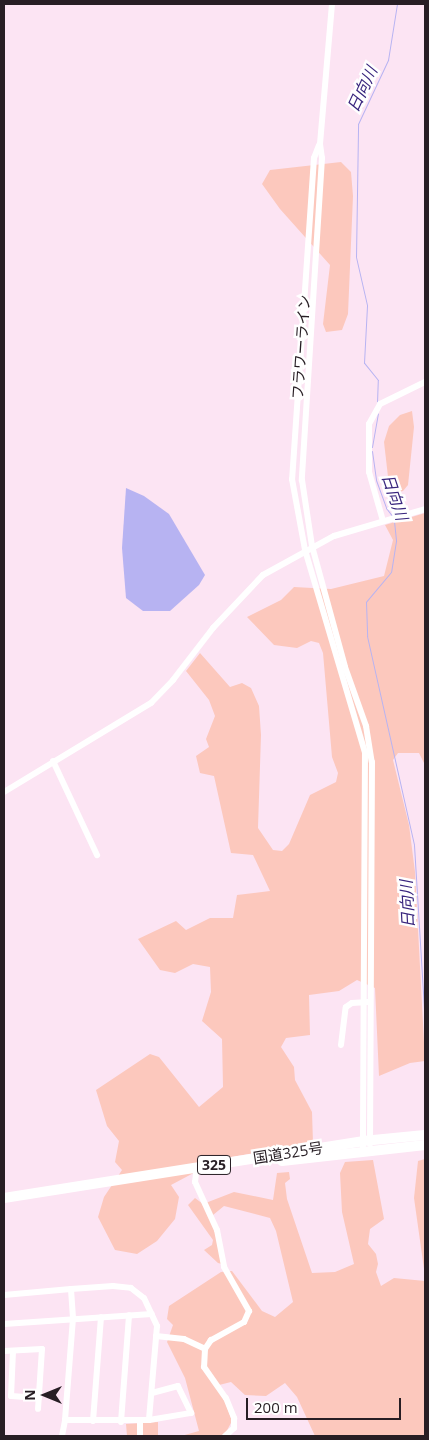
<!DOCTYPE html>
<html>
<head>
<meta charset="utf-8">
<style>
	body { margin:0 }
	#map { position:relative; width:429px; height:1440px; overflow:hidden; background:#fce4f3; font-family:"Open Sans","Noto Sans JP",sans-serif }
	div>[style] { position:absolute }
	.green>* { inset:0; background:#fcc8bd }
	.water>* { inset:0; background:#b7b3f2 }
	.stream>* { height:1px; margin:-0.5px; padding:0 0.5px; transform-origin:0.5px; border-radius:0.5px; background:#b7b3f2 }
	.minor>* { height:6px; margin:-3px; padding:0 3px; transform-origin:3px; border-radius:3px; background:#fff }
	.highway>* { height:10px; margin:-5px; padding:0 5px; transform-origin:5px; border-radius:5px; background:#fff }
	span { translate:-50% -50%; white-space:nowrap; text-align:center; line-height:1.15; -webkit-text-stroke:5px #fff; paint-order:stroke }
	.shield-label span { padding:1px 4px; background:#fff; border:1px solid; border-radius:4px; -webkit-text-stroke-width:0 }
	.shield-label { font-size:14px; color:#271e24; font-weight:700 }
	.street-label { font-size:15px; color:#271e24 }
	.water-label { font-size:16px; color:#39267e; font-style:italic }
	.frame { position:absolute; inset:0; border:5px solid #271e24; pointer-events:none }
	.north { position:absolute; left:20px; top:1370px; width:50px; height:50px; -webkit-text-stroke:4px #fff; paint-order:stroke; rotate:270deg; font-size:14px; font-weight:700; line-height:20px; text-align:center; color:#271e24 }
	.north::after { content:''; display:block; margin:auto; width:18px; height:22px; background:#271e24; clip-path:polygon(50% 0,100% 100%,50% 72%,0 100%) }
	.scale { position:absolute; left:246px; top:1398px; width:155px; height:22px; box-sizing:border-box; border:2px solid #271e24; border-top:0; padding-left:6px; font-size:15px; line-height:18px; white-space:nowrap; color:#271e24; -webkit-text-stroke:4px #fff; paint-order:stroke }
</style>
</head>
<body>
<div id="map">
	<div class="green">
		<div style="clip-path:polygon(341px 162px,351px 172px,353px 196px,348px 314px,342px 330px,326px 332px,323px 324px,330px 265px,280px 209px,262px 184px,270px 170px)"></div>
		<div style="clip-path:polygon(412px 411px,414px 427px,408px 485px,403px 491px,390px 494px,384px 442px,389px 426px,400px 415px)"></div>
		<div style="clip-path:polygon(425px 513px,425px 765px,419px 753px,398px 753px,393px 760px,409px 825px,415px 872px,425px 1061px,410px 1063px,379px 1076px,375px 988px,357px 980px,339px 991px,309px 995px,310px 1035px,286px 1038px,281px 1047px,294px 1067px,295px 1080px,312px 1112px,313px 1143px,220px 1159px,171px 1185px,179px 1197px,175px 1219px,157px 1241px,137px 1254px,115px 1250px,98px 1217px,104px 1197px,122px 1170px,115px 1162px,119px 1141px,107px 1126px,96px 1090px,150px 1054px,159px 1057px,199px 1107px,223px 1087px,222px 1039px,202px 1021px,211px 992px,210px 967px,193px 964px,175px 973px,160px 970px,138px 939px,176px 921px,186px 930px,210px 918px,233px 918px,237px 895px,270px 891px,253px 855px,231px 853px,214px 776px,200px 773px,196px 756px,209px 747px,206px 739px,215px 716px,209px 700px,186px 671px,200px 653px,230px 687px,242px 683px,251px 688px,259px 706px,261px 735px,258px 828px,273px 850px,282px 851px,289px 844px,310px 795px,336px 782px,338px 773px,332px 757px,323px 653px,319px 643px,311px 641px,297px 648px,274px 645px,247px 617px,281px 600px,294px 587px,331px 589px,384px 576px,393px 540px,385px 525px)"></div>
		<div style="clip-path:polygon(425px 1159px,425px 1276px,414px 1198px,418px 1161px)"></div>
		<div style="clip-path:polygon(373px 1160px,384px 1219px,370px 1229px,368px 1244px,376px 1254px,378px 1264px,376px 1272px,381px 1286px,394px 1278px,425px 1281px,425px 1436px,315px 1436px,297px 1397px,285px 1383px,266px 1396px,245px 1395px,231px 1382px,219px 1385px,232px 1421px,224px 1436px,181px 1436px,199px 1431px,185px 1378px,167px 1342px,173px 1325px,167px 1319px,169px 1306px,221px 1272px,232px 1271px,262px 1311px,275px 1317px,293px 1302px,276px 1231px,270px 1218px,224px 1206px,213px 1215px,222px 1264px,218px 1263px,204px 1250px,212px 1245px,213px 1240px,188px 1205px,195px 1198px,203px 1204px,234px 1192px,273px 1200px,277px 1173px,289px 1172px,290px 1179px,285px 1183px,287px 1199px,312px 1273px,335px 1272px,354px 1264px,342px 1212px,340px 1173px,345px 1162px)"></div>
		<div style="clip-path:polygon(158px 1422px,158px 1436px,127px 1436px,126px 1424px)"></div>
	</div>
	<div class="water">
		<div style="clip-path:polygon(126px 488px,144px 496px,169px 514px,205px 575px,199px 585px,170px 611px,143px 611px,126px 598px,122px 548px)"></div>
	</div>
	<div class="stream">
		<div style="left:377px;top:403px;width:23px;rotate:-88deg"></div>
		<div style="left:378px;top:380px;width:22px;rotate:-129deg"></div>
		<div style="left:364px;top:363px;width:58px;rotate:-87deg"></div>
		<div style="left:367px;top:305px;width:49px;rotate:-102.9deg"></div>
		<div style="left:356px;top:257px;width:133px;rotate:-89.1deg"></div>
		<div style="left:358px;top:124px;width:71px;rotate:-64.9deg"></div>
		<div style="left:388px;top:60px;width:57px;rotate:-80.9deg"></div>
		<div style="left:372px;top:447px;width:34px;rotate:-80deg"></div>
		<div style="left:372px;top:451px;width:29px;rotate:82deg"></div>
		<div style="left:376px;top:480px;width:30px;rotate:70deg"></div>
		<div style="left:386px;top:508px;width:11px;rotate:52deg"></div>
		<div style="left:394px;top:521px;width:20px;rotate:84deg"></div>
		<div style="left:396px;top:541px;width:31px;rotate:99deg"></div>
		<div style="left:391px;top:572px;width:39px;rotate:130deg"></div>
		<div style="left:366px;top:602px;width:34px;rotate:88deg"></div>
		<div style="left:367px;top:636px;width:214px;rotate:77.3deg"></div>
		<div style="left:414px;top:845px;width:182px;rotate:86.5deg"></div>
		<div style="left:425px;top:1183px;width:3px;rotate:90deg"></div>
	</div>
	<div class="minor">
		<div style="left:332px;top:4px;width:141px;rotate:94.9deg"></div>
		<div style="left:320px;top:144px;width:14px;rotate:82deg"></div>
		<div style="left:322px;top:158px;width:323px;rotate:93.6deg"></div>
		<div style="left:302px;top:480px;width:67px;rotate:81.4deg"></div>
		<div style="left:312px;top:546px;width:125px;rotate:74.7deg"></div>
		<div style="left:345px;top:667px;width:63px;rotate:70.4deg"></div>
		<div style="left:366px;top:726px;width:36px;rotate:81deg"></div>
		<div style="left:372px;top:762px;width:382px;rotate:90.3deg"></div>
		<div style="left:319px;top:145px;width:14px;rotate:111deg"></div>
		<div style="left:314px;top:158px;width:322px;rotate:93.9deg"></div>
		<div style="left:292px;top:479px;width:72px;rotate:79.6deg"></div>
		<div style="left:305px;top:550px;width:211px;rotate:73.5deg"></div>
		<div style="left:365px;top:752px;width:400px;rotate:90.3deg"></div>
		<div style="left:383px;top:521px;width:51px;rotate:-105.9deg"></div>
		<div style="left:369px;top:472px;width:48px;rotate:-90deg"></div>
		<div style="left:369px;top:424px;width:23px;rotate:-61deg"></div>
		<div style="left:380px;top:404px;width:50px;rotate:-26.1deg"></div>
		<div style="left:53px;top:761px;width:104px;rotate:64.9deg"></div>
		<div style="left:4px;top:792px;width:172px;rotate:-31.2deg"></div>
		<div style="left:151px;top:703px;width:32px;rotate:-46deg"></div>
		<div style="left:173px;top:680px;width:66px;rotate:-52.4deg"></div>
		<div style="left:213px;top:628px;width:73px;rotate:-46.7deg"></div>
		<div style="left:263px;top:575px;width:81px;rotate:-28.8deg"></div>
		<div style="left:334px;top:536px;width:95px;rotate:-16.5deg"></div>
		<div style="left:341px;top:1045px;width:38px;rotate:-83deg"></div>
		<div style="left:346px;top:1007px;width:7px;rotate:-34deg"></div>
		<div style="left:352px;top:1003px;width:16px;rotate:-4deg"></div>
		<div style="left:196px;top:1173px;width:9px;rotate:96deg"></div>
		<div style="left:195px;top:1182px;width:53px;rotate:65.4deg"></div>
		<div style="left:217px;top:1230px;width:38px;rotate:79deg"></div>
		<div style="left:224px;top:1267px;width:51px;rotate:60.4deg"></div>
		<div style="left:249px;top:1311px;width:12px;rotate:114deg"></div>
		<div style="left:244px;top:1322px;width:38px;rotate:151deg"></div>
		<div style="left:211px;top:1340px;width:11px;rotate:124deg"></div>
		<div style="left:205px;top:1349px;width:18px;rotate:93deg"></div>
		<div style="left:204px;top:1367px;width:38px;rotate:55deg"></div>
		<div style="left:226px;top:1398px;width:22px;rotate:68deg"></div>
		<div style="left:234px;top:1418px;width:10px;rotate:90deg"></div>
		<div style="left:234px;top:1428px;width:12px;rotate:138deg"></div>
		<div style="left:4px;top:1295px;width:67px;rotate:-5.1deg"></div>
		<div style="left:71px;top:1289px;width:42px;rotate:-4.1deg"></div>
		<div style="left:113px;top:1286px;width:18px;rotate:6deg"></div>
		<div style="left:131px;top:1288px;width:16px;rotate:38deg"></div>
		<div style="left:144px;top:1298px;width:31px;rotate:65deg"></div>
		<div style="left:157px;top:1326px;width:94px;rotate:94.9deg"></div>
		<div style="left:149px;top:1420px;width:84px;rotate:180deg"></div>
		<div style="left:65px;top:1420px;width:102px;rotate:-85.5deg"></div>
		<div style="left:73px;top:1318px;width:29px;rotate:-94deg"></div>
		<div style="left:4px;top:1324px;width:148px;rotate:-3.9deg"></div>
		<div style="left:156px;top:1336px;width:28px;rotate:6deg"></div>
		<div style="left:184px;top:1339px;width:23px;rotate:25deg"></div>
		<div style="left:4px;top:1351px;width:38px;rotate:-3deg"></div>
		<div style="left:42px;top:1349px;width:60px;rotate:93.8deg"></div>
		<div style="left:13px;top:1351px;width:45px;rotate:92.5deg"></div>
		<div style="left:11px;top:1396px;width:28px;rotate:4deg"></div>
		<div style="left:149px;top:1420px;width:43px;rotate:-9.5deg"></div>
		<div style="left:191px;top:1413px;width:30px;rotate:-116deg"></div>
		<div style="left:178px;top:1386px;width:27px;rotate:165deg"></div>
		<div style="left:93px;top:1421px;width:104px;rotate:-85.6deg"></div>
		<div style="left:140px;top:1421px;width:15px;rotate:90deg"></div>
		<div style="left:121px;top:1422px;width:107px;rotate:-85.7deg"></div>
		<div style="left:62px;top:1436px;width:16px;rotate:-79deg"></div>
	</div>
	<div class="highway">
		<div style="left:282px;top:1161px;width:144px;rotate:-6.4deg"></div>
		<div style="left:4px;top:1198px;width:363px;rotate:-9deg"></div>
		<div style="left:363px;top:1141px;width:62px;rotate:-5.5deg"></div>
	</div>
	<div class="shield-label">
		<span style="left:214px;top:1165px">325</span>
	</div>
	<div class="street-label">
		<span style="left:301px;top:347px;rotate:-86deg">フラワーライン</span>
		<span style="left:288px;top:1153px;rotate:-9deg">国道325号</span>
	</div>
	<div class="water-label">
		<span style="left:362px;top:89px;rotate:-65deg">日向川</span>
		<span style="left:395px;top:497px;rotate:71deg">日向川</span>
		<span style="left:407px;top:904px;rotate:-93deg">日向川</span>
	</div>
	<div class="frame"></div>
	<div class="north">N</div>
	<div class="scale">200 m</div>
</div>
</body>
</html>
